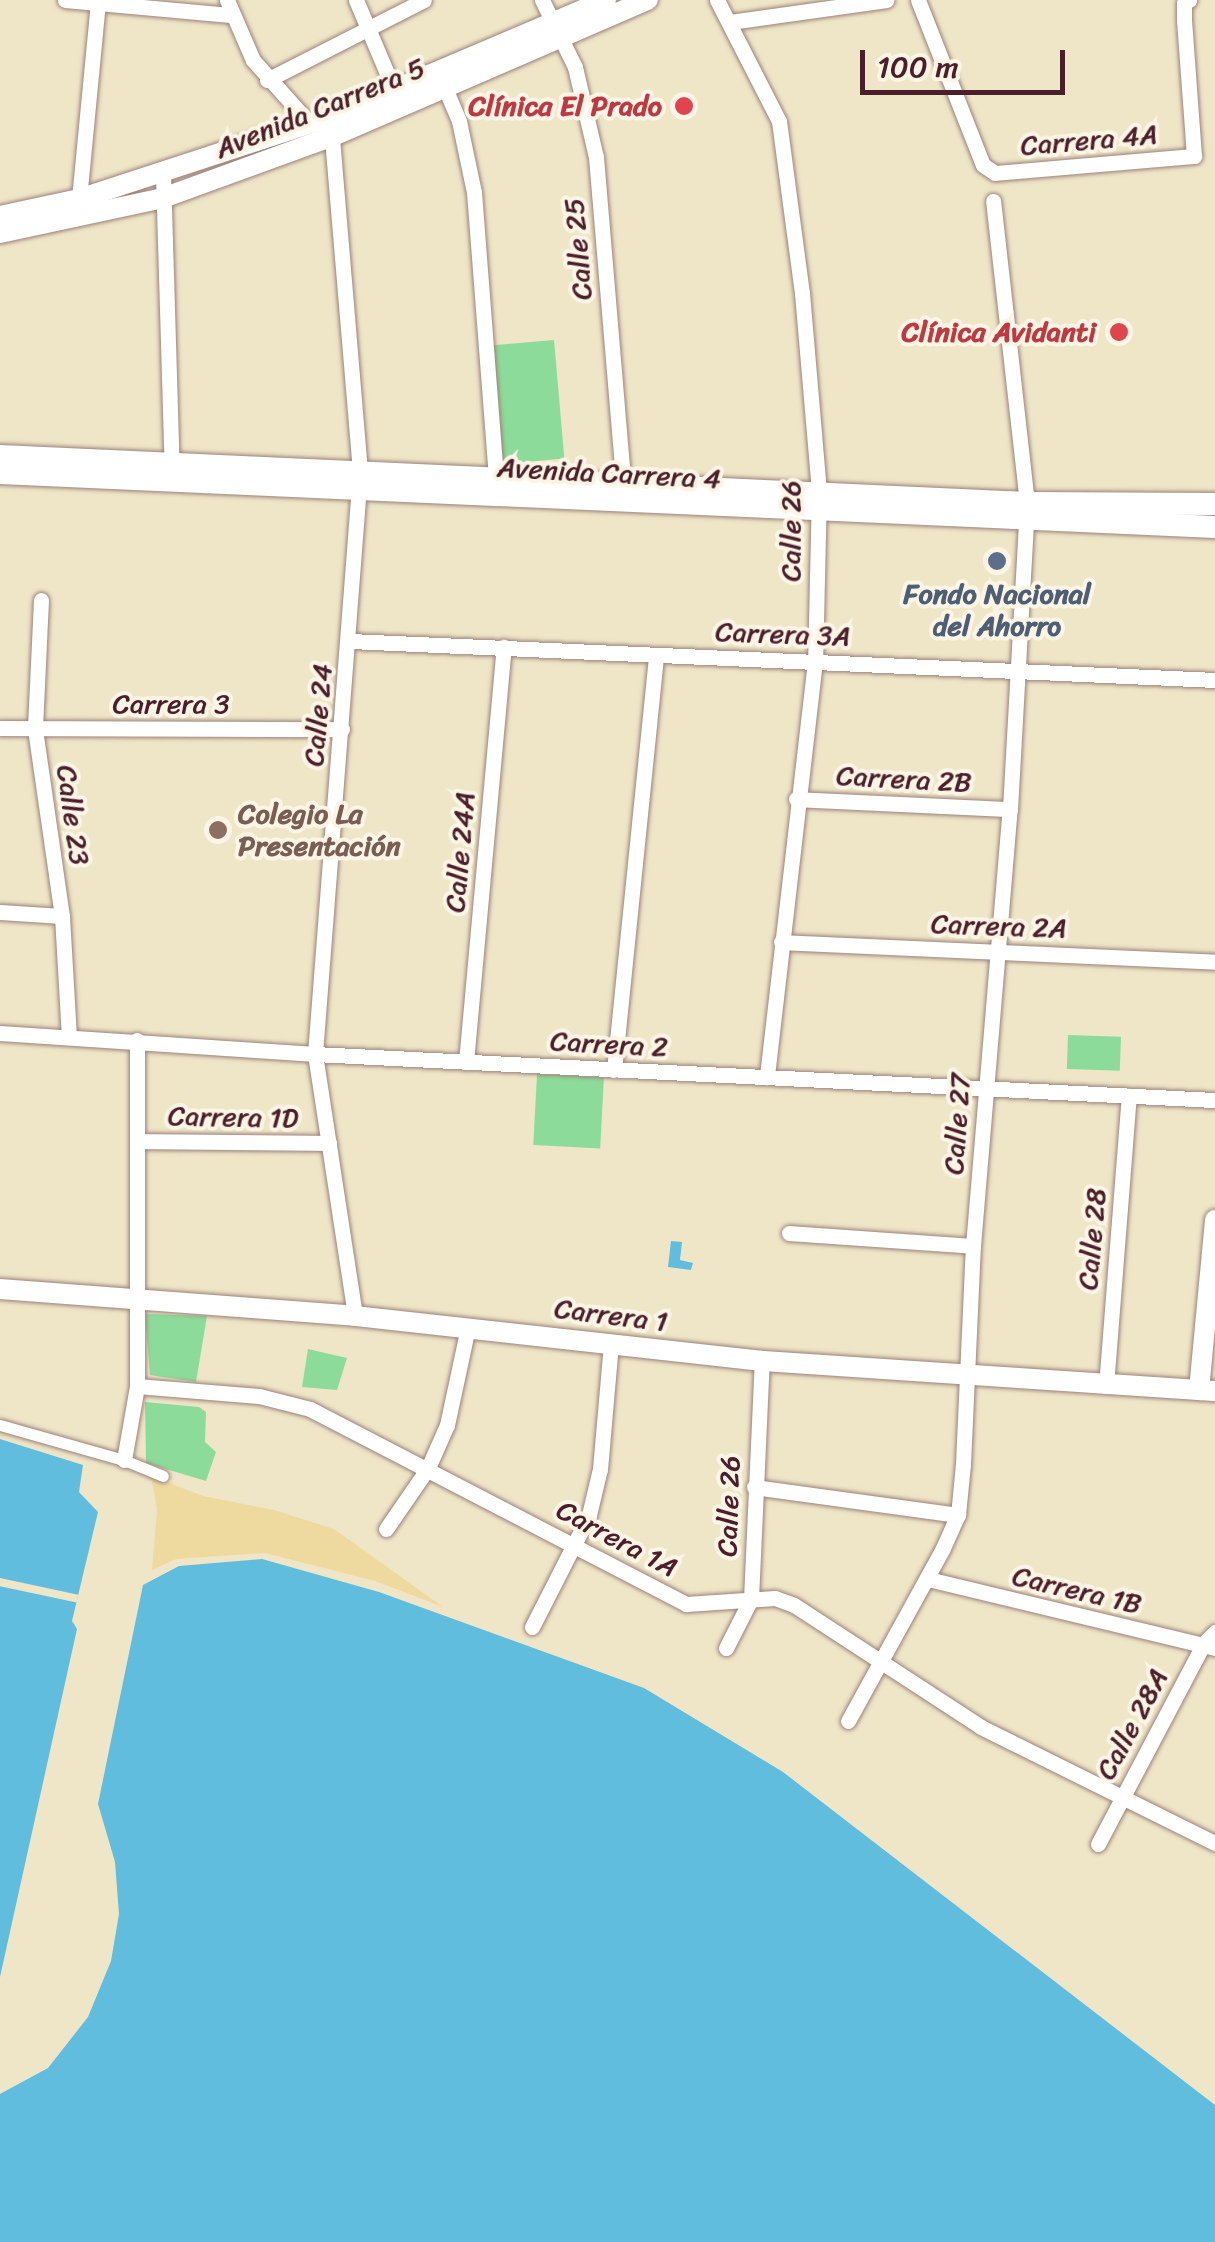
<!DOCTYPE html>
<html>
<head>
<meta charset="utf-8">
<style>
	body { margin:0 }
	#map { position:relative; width:1215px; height:2242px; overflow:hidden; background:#efe6c8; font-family:Sriracha,sans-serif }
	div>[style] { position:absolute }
	.green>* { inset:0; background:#8ddb9a; transform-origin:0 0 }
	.sand>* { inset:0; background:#eeda9e }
	.water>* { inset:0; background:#60bdde }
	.pier>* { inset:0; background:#efe6c8; transform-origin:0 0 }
	.roads { filter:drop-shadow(0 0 2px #9c827a) drop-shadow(0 0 2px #9c827a) }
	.pedestrian>* { height:11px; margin:-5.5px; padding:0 5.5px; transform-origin:5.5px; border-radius:5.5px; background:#fff }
	.minor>* { height:15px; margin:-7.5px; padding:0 7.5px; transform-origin:7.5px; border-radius:7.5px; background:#fff }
	.tertiary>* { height:20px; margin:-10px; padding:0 10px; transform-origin:10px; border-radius:10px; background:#fff }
	.secondary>* { height:22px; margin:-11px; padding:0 11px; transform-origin:11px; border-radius:11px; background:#fff }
	.dots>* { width:28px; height:28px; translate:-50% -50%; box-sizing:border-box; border:5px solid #fcf5e5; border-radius:50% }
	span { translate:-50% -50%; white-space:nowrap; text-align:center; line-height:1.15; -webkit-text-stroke:8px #fcf5e5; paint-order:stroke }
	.health-label { font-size:28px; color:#be3a42; font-weight:700 }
	.right { translate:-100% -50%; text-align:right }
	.street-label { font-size:28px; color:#4a1f2b }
	.service-label { font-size:28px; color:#4e5e75; font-weight:700 }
	.education-label { font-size:28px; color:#785e54; font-weight:700 }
	.left { translate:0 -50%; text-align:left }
	.scale { position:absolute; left:860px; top:50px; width:205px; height:45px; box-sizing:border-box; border:5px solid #4a1f2b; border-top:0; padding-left:12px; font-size:30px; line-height:35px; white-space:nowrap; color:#4a1f2b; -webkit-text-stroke:8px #fcf5e5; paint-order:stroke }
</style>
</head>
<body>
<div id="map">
	<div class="green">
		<div style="left:554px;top:340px;width:119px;height:63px;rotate:85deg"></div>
		<div style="left:1068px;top:1035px;width:53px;height:34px;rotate:2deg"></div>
		<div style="left:537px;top:1074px;width:67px;height:71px;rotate:3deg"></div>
		<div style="clip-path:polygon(145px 1314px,207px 1316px,196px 1382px,150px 1375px)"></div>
		<div style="clip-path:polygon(308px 1349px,347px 1358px,337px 1390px,302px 1387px)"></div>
		<div style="clip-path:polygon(145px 1402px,199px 1407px,206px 1412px,205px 1442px,216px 1452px,206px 1481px,146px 1463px)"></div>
	</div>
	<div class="sand">
		<div style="clip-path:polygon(151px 1476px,203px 1496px,274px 1510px,334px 1529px,443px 1607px,375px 1581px,265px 1553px,176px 1559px,152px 1570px,157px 1509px)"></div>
	</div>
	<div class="water">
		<div style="clip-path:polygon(671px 1241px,682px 1242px,680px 1260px,693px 1263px,691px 1270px,668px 1267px)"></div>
		<div style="clip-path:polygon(0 1439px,83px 1465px,79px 1492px,98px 1512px,72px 1621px,77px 1629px,0 1977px)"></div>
		<div style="clip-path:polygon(262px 1559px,379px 1592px,644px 1688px,783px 1772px,1215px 2105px,1215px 2242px,0 2242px,0 2094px,48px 2068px,88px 2017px,111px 1961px,119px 1914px,115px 1862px,98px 1804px,143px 1585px,179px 1566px)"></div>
	</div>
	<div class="pier">
		<div style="left:0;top:1578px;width:80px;height:8px;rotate:12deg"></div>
	</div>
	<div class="roads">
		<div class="pedestrian">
			<div style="left:0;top:1425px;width:129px;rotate:15.8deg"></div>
			<div style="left:124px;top:1460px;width:42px;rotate:22.3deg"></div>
		</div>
		<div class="minor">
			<div style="left:65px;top:0;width:166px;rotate:5.2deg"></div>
			<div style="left:227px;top:0;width:65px;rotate:66.6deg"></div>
			<div style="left:253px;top:60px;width:86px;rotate:48.3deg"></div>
			<div style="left:356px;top:0;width:98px;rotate:67.1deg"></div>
			<div style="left:542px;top:0;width:75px;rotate:63.8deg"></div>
			<div style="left:575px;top:67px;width:92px;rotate:76.9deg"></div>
			<div style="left:596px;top:157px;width:333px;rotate:85.2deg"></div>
			<div style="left:717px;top:0;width:136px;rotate:62.9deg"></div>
			<div style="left:779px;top:121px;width:174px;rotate:82.4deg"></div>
			<div style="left:802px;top:293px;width:198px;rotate:85.1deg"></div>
			<div style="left:819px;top:490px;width:171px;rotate:91.3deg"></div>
			<div style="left:815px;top:661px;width:419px;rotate:96.6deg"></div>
			<div style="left:918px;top:0;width:177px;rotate:68.5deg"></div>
			<div style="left:983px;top:165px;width:14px;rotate:34deg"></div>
			<div style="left:995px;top:173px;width:200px;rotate:-4.9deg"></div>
			<div style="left:1194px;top:156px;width:135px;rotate:-94.2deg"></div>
			<div style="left:1184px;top:21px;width:18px;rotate:-90deg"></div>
			<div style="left:1184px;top:3px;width:6px;rotate:-31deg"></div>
			<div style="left:730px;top:22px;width:158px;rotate:-8deg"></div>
			<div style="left:267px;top:80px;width:176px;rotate:-27deg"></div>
			<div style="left:445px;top:88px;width:36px;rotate:67deg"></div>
			<div style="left:459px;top:121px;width:73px;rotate:78.1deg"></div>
			<div style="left:474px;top:192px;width:289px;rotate:85.6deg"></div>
			<div style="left:331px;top:126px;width:348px;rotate:85.2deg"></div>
			<div style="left:360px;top:473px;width:583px;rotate:94.43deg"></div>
			<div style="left:315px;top:1054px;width:265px;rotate:81.3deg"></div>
			<div style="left:163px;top:174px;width:298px;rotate:88.3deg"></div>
			<div style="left:79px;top:199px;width:200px;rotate:-84.5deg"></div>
			<div style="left:41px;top:600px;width:129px;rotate:92.7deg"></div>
			<div style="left:35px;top:729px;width:189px;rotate:81.8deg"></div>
			<div style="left:62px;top:916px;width:121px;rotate:86.7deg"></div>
			<div style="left:350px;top:641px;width:866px;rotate:2.58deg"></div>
			<div style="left:0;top:728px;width:342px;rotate:0.2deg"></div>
			<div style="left:796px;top:799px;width:214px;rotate:2.7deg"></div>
			<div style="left:0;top:912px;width:62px;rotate:3.7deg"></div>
			<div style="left:781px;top:942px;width:434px;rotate:2.6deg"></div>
			<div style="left:0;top:1033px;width:316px;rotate:3.8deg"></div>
			<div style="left:315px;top:1054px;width:901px;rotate:2.93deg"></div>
			<div style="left:466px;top:1062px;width:417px;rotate:-84.8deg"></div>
			<div style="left:614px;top:1070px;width:417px;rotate:-84.2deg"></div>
			<div style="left:137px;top:1141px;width:192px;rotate:0.6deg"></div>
			<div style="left:789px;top:1233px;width:184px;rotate:4deg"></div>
			<div style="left:137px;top:1386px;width:122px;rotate:4.7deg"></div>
			<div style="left:259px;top:1396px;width:53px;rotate:14.3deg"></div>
			<div style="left:310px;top:1409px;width:424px;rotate:27.4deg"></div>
			<div style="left:686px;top:1604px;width:89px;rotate:-3.9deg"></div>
			<div style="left:775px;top:1598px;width:20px;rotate:20deg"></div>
			<div style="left:794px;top:1605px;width:223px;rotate:33.1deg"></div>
			<div style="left:981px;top:1727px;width:261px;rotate:26.4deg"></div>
			<div style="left:1106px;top:1386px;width:291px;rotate:-85.5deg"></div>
			<div style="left:124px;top:1460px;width:75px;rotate:-80deg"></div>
			<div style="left:137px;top:1386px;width:346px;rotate:-90deg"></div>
			<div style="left:754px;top:1487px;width:206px;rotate:7.8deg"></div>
			<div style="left:386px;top:1529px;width:74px;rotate:-55.5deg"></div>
			<div style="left:428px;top:1468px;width:47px;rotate:-66.2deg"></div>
			<div style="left:447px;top:1425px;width:100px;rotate:-77.9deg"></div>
			<div style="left:928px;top:1579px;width:295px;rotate:13.5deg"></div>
			<div style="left:532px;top:1627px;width:126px;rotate:-63deg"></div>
			<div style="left:589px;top:1515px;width:47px;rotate:-76.6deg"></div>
			<div style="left:600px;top:1469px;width:127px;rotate:-85deg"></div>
			<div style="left:726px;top:1648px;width:55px;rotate:-63deg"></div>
			<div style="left:751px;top:1599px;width:238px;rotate:-87.4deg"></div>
			<div style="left:848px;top:1721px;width:197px;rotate:-61.2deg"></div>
			<div style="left:943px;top:1548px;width:36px;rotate:-66deg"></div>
			<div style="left:958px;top:1515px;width:51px;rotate:-84.4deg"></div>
			<div style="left:963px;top:1464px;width:218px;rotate:-87.4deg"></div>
			<div style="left:973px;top:1246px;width:439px;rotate:-85.2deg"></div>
			<div style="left:1010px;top:809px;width:306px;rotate:-86.8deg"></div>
			<div style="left:1027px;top:503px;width:304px;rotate:-96.4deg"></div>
			<div style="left:1098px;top:1844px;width:227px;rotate:-62.2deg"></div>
			<div style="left:1204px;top:1643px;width:16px;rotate:-45deg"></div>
		</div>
		<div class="tertiary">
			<div style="left:0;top:216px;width:81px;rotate:-12.1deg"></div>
			<div style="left:79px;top:199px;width:264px;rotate:-18.1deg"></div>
			<div style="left:330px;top:117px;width:300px;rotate:-23deg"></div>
			<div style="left:0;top:233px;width:167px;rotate:-12.1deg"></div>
			<div style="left:163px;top:198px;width:181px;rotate:-20deg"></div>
			<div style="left:333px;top:136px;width:343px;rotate:-23.4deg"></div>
			<div style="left:0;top:1289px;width:356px;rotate:4.3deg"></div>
			<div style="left:355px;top:1316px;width:409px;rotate:6.3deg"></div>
			<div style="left:762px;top:1361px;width:454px;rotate:3.8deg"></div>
			<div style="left:1199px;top:1390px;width:171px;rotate:-84.6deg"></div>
		</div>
		<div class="secondary">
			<div style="left:0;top:456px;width:1028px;rotate:2.62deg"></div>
			<div style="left:1027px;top:503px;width:188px;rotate:0.3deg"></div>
			<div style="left:0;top:473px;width:1216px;rotate:2.54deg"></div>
		</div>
	</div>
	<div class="dots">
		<div style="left:684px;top:106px;background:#e0444e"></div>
		<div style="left:1119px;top:332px;background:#e0444e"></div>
		<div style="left:997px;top:561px;background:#5c6f8a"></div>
		<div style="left:218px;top:830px;background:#8d6e63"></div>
	</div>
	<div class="health-label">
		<span class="right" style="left:662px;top:106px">Clínica El Prado</span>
		<span class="right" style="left:1096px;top:332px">Clínica Avidanti</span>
	</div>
	<div class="street-label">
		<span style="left:320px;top:108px;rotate:-22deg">Avenida Carrera 5</span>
		<span style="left:1089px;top:140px;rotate:-5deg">Carrera 4A</span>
		<span style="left:578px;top:249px;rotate:-95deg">Calle 25</span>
		<span style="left:609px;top:473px;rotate:3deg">Avenida Carrera 4</span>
		<span style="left:791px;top:531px;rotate:-90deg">Calle 26</span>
		<span style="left:783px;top:634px;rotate:2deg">Carrera 3A</span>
		<span style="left:171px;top:704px">Carrera 3</span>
		<span style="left:318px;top:715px;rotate:-85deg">Calle 24</span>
		<span style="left:904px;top:779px;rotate:3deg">Carrera 2B</span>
		<span style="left:73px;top:815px;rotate:82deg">Calle 23</span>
		<span style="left:460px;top:852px;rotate:-85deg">Calle 24A</span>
		<span style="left:999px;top:926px;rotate:2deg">Carrera 2A</span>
		<span style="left:609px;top:1044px;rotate:3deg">Carrera 2</span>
		<span style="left:233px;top:1117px;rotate:1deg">Carrera 1D</span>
		<span style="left:957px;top:1124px;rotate:-86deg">Calle 27</span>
		<span style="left:1092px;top:1239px;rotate:-85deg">Calle 28</span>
		<span style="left:611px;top:1315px;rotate:7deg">Carrera 1</span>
		<span style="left:729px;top:1506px;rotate:-88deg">Calle 26</span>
		<span style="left:617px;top:1539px;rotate:28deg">Carrera 1A</span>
		<span style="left:1077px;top:1590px;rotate:13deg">Carrera 1B</span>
		<span style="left:1132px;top:1724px;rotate:-62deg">Calle 28A</span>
	</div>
	<div class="service-label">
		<span style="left:997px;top:610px">Fondo Nacional<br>del Ahorro</span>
	</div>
	<div class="education-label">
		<span class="left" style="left:238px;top:830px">Colegio La<br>Presentación</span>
	</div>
	<div class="scale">100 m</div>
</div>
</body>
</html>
